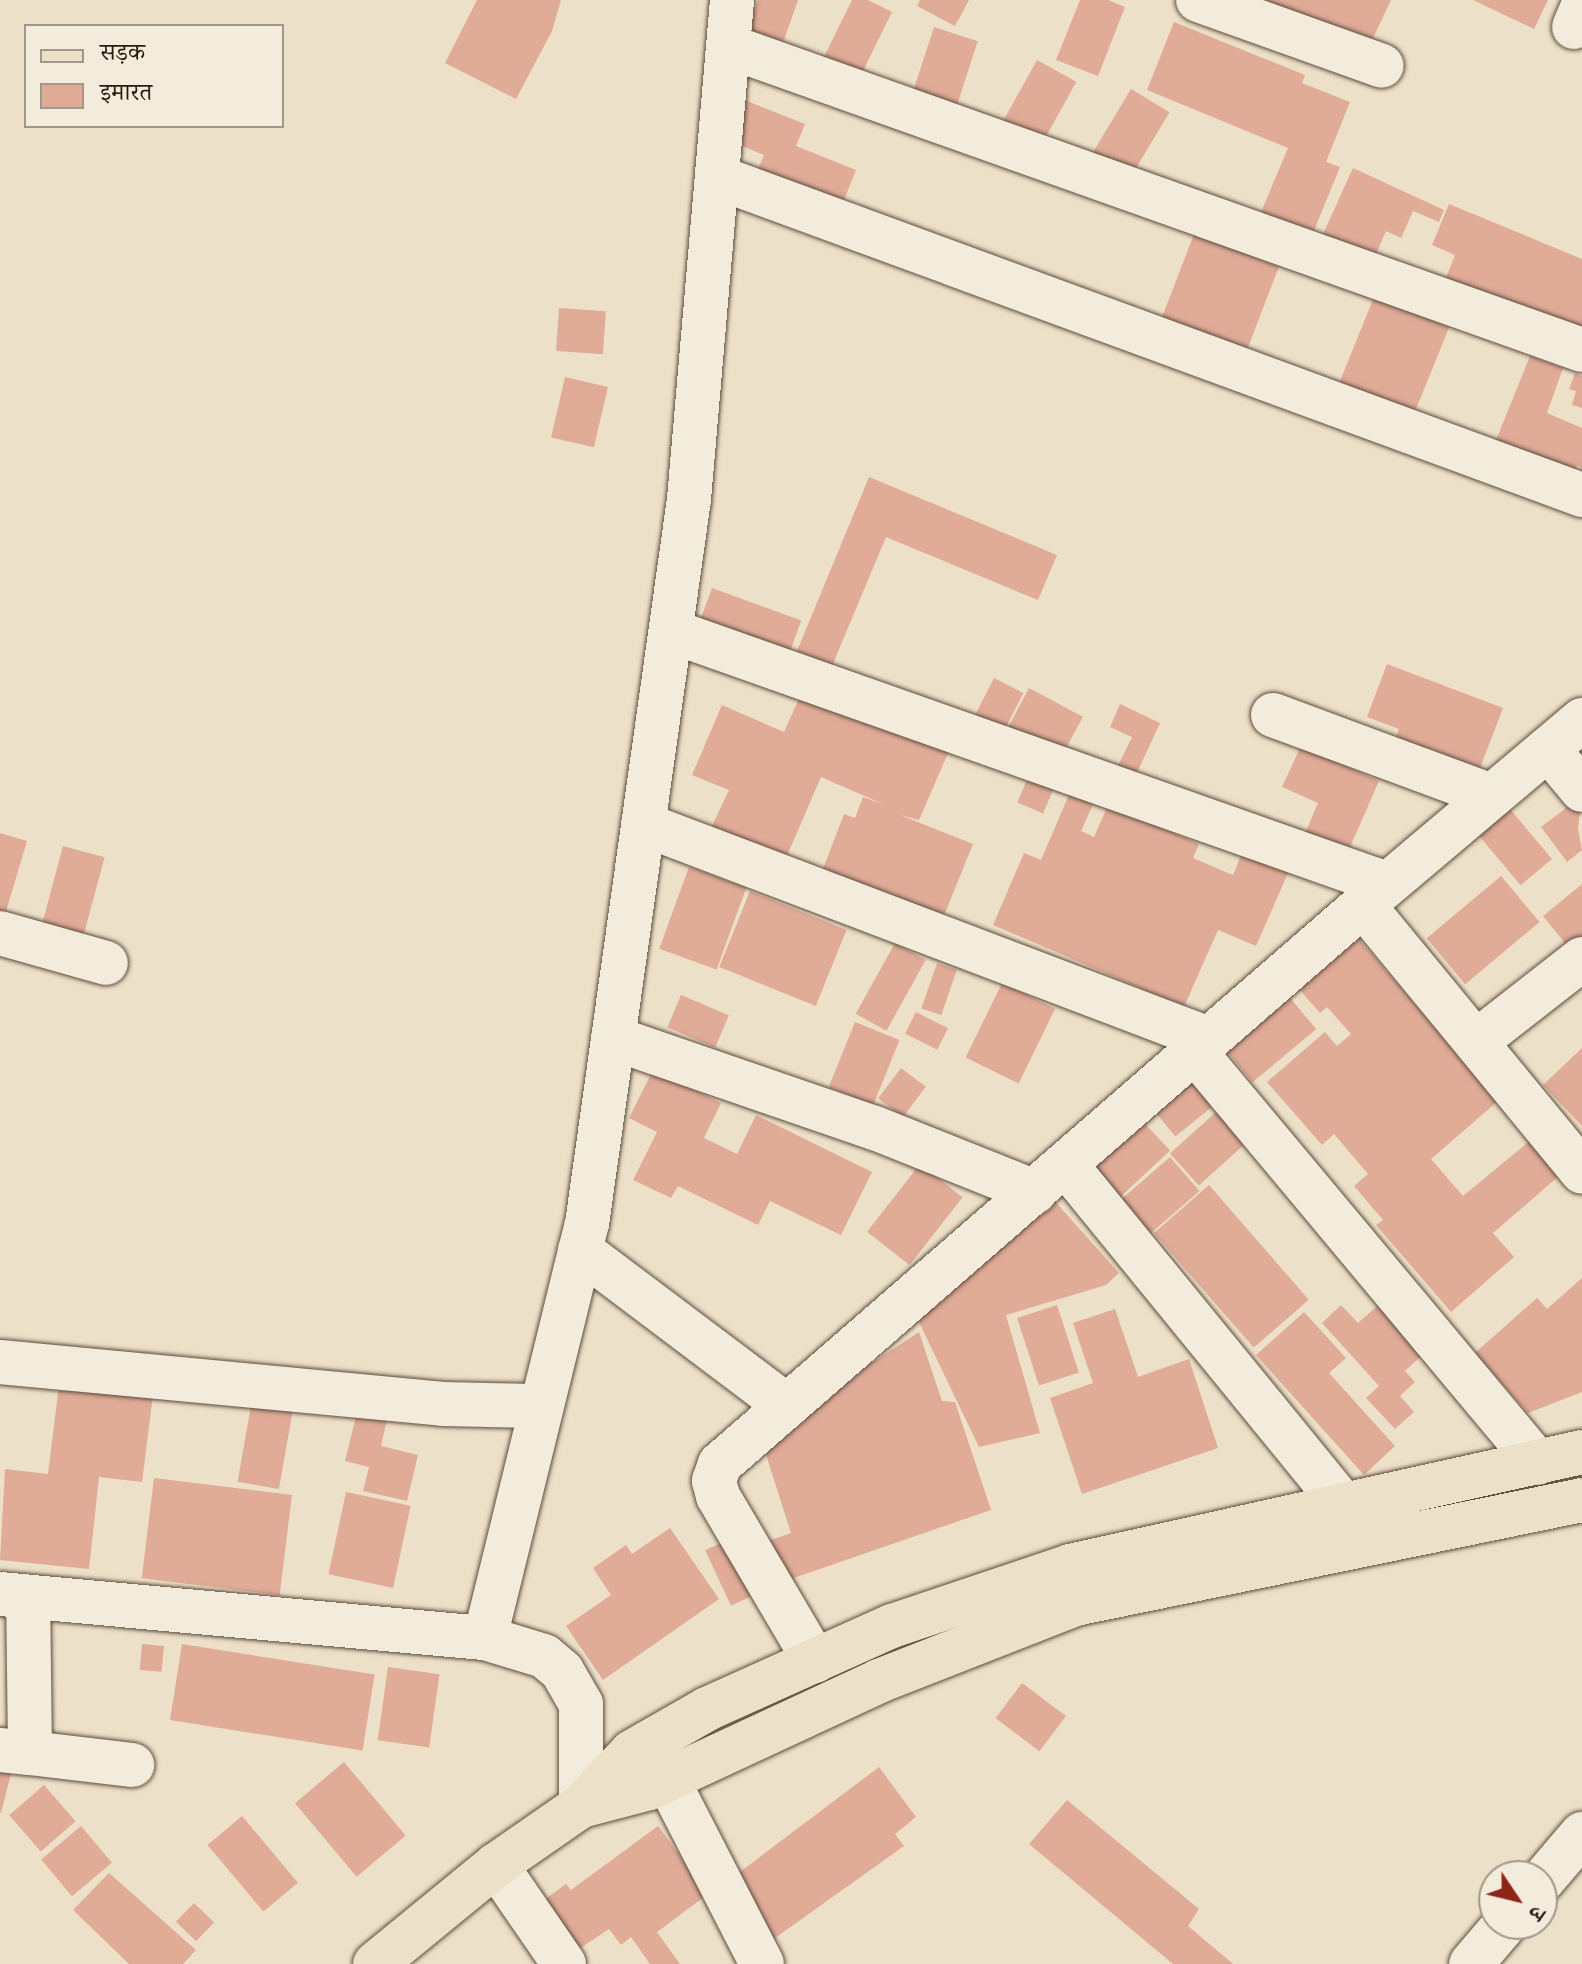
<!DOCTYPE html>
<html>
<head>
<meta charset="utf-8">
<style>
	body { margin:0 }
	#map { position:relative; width:1582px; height:1964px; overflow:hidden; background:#ede0c8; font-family:"Old Standard TT","Noto Serif Devanagari",serif }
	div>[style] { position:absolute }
	.building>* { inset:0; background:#e0ab97; transform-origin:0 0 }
	.roads { filter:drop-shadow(0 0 2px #5c4c3d) drop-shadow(0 0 2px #5c4c3d) }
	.minor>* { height:44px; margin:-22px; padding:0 22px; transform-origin:22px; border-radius:22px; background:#f3ebdb }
	.major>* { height:44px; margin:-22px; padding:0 22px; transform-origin:22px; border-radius:22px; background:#ede0c8 }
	span { translate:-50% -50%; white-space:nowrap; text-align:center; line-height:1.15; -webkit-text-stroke:7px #f3ebdb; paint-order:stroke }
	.legend { position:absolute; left:24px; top:24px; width:260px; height:104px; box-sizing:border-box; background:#f3ebdb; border:2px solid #a39789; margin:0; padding:10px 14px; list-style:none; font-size:24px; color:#2b1a0f }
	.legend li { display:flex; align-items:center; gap:16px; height:40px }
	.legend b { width:40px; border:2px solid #a39789 }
	.north { position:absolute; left:1478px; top:1860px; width:80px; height:80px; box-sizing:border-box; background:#f3ebdb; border:2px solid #a39789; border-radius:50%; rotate:125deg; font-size:22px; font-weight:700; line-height:32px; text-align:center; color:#2b1a0f }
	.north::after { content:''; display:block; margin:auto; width:28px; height:36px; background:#8f2418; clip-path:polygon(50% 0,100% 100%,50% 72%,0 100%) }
</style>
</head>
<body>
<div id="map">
	<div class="building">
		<div style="clip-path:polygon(477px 0,561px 0,552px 31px,516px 99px,445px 63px)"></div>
		<div style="clip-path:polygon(758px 0,798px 0,783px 43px,747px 31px)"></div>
		<div style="clip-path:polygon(852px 0,868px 0,892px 12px,859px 79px,822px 61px)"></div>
		<div style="clip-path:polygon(920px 0,969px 0,955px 26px,917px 6px)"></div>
		<div style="clip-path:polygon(1080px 0,1108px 0,1125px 7px,1098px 76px,1056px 60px)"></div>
		<div style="clip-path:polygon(1247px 0,1391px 0,1365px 55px)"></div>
		<div style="clip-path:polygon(1473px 0,1548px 0,1534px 29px)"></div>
		<div style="clip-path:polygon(1174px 22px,1305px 75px,1302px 83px,1350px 102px,1326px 162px,1340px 167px,1311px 238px,1259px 217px,1288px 148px,1147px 90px)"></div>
		<div style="left:934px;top:27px;width:46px;height:74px;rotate:18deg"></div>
		<div style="left:1037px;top:60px;width:45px;height:74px;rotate:29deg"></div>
		<div style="left:1131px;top:89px;width:45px;height:82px;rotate:31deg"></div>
		<div style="clip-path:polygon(732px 95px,805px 124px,796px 146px,856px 170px,840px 210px,755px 176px,764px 155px,715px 135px)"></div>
		<div style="clip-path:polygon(1353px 168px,1444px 210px,1439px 222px,1413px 211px,1401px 238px,1386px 231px,1375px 257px,1323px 234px)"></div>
		<div style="clip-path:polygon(1449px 204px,1582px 259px,1582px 338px,1443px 285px,1455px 255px,1432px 245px)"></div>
		<div style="left:1194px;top:234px;width:91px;height:100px;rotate:21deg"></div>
		<div style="left:1374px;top:297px;width:81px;height:94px;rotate:22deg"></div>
		<div style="left:559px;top:308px;width:47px;height:43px;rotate:4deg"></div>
		<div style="clip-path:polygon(1530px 356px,1563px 368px,1547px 413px,1582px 428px,1582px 468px,1578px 465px,1568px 477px,1492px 450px)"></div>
		<div style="clip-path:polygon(1575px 373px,1582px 376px,1582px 408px,1572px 405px,1576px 391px,1569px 389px)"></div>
		<div style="left:565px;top:377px;width:44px;height:62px;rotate:13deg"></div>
		<div style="clip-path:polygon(869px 477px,1057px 555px,1038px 600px,886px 537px,832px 666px,797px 651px)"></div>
		<div style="left:712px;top:588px;width:95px;height:41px;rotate:20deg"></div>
		<div style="clip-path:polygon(1387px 664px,1503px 708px,1480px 768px,1429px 748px,1425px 756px,1393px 744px,1399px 729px,1367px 717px)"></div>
		<div style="left:994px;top:678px;width:33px;height:51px;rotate:27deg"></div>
		<div style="left:1029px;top:688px;width:61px;height:49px;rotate:28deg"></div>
		<div style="clip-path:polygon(803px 690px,949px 751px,919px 820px,900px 815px,973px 844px,943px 918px,823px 869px,844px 814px,855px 818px,863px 797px,885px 805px,821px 777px,786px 858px,712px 826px,729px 790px,692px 775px,722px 705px,784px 732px)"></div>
		<div style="clip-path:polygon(1120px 704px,1160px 723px,1134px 779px,1116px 770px,1132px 737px,1110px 727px)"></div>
		<div style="clip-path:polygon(1301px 746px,1379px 781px,1347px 854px,1304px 836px,1318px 803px,1282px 787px)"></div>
		<div style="left:1029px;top:775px;width:28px;height:30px;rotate:23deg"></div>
		<div style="clip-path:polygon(1071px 790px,1095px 800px,1081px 831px,1094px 837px,1108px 805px,1199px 844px,1193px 858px,1233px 875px,1242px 853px,1288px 873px,1256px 946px,1218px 930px,1184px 1007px,993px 925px,1024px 853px,1041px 860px)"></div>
		<div style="clip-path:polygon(1582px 796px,1578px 828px,1582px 850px,1567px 862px,1541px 827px)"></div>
		<div style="left:1505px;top:803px;width:73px;height:41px;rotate:50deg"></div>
		<div style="clip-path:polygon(0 833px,27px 841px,1px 928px,0 928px)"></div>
		<div style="left:63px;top:846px;width:43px;height:91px;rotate:15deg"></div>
		<div style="left:689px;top:867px;width:61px;height:87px;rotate:20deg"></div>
		<div style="left:1501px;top:876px;width:60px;height:97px;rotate:50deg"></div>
		<div style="clip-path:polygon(1582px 884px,1582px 946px,1573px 953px,1543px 916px)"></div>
		<div style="left:750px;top:891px;width:104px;height:82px;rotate:22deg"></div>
		<div style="clip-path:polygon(1358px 938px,1498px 1101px,1431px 1159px,1463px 1196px,1538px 1134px,1568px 1168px,1493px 1233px,1514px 1257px,1451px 1312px,1376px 1225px,1383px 1220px,1354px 1186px,1368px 1174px,1334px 1134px,1322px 1145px,1267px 1082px,1325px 1032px,1337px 1046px,1351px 1034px,1327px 1007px,1320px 1013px,1299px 989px)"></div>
		<div style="left:895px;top:943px;width:35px;height:81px;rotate:29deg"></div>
		<div style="left:937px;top:963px;width:21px;height:48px;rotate:19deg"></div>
		<div style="left:1002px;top:983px;width:59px;height:83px;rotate:26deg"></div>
		<div style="left:1286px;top:993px;width:47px;height:83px;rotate:50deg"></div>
		<div style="left:681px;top:995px;width:52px;height:35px;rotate:23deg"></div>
		<div style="left:916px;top:1012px;width:36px;height:24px;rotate:27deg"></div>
		<div style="left:855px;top:1022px;width:48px;height:70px;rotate:22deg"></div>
		<div style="clip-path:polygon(1582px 1048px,1582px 1126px,1543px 1085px)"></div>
		<div style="left:1195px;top:1064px;width:44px;height:61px;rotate:51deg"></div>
		<div style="left:901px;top:1068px;width:31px;height:38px;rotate:37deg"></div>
		<div style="clip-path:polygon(653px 1070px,721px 1103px,704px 1138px,737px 1154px,756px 1115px,872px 1172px,841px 1235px,770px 1201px,758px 1225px,678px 1186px,671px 1198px,633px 1180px,657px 1132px,629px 1118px)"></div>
		<div style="left:1225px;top:1104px;width:43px;height:74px;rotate:48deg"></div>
		<div style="left:1136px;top:1114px;width:50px;height:74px;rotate:47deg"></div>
		<div style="left:1170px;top:1157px;width:45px;height:71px;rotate:49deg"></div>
		<div style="left:920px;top:1164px;width:54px;height:86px;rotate:38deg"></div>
		<div style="left:1209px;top:1185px;width:152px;height:73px;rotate:49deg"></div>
		<div style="clip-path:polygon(1052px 1198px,1119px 1273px,1106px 1285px,1006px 1315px,1040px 1433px,979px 1447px,915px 1314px)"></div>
		<div style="clip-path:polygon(1582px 1278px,1582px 1392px,1528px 1413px,1475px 1353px,1537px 1298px,1547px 1309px)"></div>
		<div style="clip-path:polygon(1385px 1299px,1430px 1348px,1405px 1371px,1415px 1382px,1400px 1396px,1414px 1412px,1395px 1429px,1366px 1398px,1379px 1386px,1322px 1323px,1341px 1305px,1358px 1323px)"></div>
		<div style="left:1057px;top:1305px;width:71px;height:42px;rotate:72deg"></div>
		<div style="clip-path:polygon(1115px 1309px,1138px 1377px,1189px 1359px,1218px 1448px,1082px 1494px,1050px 1398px,1093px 1383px,1073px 1323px)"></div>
		<div style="clip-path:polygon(1304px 1312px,1346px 1358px,1329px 1373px,1395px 1446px,1364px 1475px,1256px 1355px)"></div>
		<div style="clip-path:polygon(919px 1332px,942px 1401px,955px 1402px,991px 1510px,776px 1584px,762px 1543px,791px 1533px,760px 1436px)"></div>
		<div style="clip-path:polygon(59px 1385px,153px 1395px,142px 1482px,99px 1477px,89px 1569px,0 1560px,5px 1469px,48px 1474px)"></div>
		<div style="left:252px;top:1400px;width:42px;height:83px;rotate:10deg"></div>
		<div style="clip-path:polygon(357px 1412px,387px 1419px,381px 1446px,418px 1455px,407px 1501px,363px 1491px,369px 1467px,345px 1461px)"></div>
		<div style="left:154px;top:1478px;width:139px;height:101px;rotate:7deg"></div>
		<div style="left:346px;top:1492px;width:66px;height:84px;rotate:12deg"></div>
		<div style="clip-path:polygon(670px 1528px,719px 1599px,603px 1680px,566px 1626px,611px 1595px,593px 1568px,626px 1545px,632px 1554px)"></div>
		<div style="left:736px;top:1536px;width:61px;height:34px;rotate:65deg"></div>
		<div style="left:142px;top:1644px;width:22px;height:26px;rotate:5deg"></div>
		<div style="left:182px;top:1644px;width:195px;height:77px;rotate:9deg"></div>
		<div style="left:388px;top:1667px;width:52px;height:74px;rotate:8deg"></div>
		<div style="left:1022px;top:1683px;width:55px;height:44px;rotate:37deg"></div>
		<div style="left:344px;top:1762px;width:96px;height:64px;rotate:50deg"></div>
		<div style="clip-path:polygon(0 1763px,13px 1766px,1px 1813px,0 1813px)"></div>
		<div style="clip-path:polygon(879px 1767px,916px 1817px,895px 1834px,904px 1846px,768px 1943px,724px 1884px)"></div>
		<div style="left:44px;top:1785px;width:48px;height:46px;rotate:49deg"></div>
		<div style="clip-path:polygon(1067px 1800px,1199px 1909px,1188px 1926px,1233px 1964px,1173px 1964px,1029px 1844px)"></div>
		<div style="left:242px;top:1816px;width:87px;height:45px;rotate:50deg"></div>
		<div style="left:81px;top:1826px;width:48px;height:52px;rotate:50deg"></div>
		<div style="clip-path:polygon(658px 1826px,708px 1894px,657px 1932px,680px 1964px,650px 1964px,631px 1937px,621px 1945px,609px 1929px,576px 1951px,540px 1903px,566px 1884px,571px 1890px)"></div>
		<div style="clip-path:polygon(109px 1873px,196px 1950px,183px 1964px,129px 1964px,73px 1910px)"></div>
		<div style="left:194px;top:1903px;width:28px;height:26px;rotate:44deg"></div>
	</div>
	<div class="roads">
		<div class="minor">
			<div style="left:1198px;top:0;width:195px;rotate:19.7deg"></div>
			<div style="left:1574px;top:27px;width:21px;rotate:-67deg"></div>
			<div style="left:728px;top:46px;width:906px;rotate:19.59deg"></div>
			<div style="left:717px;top:177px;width:922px;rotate:20.18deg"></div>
			<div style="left:671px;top:631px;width:759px;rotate:19.46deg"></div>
			<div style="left:1273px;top:715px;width:233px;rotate:20.3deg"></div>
			<div style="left:1582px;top:720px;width:287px;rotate:139.8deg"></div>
			<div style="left:1363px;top:905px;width:345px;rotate:50.6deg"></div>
			<div style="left:1548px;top:749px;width:53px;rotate:50.3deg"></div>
			<div style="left:643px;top:824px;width:605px;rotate:20.8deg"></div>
			<div style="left:0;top:933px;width:110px;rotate:15.8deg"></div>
			<div style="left:613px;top:1038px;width:277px;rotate:19deg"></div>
			<div style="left:875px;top:1128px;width:172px;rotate:21.8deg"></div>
			<div style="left:1477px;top:1041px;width:133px;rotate:-38deg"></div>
			<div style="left:1195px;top:1052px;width:535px;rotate:50.15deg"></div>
			<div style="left:1066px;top:1165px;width:440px;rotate:50.8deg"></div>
			<div style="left:580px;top:1250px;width:259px;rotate:37deg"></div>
			<div style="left:0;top:1362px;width:445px;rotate:5.4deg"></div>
			<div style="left:443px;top:1404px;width:96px;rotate:1.2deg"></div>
			<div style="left:0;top:1594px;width:487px;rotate:5.2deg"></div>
			<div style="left:815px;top:1661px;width:191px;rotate:-120.5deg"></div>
			<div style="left:718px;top:1496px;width:16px;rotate:-105deg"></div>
			<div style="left:714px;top:1481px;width:18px;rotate:-71deg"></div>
			<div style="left:720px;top:1464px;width:852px;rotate:-41deg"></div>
			<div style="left:0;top:1750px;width:30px;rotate:6deg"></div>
			<div style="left:30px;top:1753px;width:156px;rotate:-90.7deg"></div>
			<div style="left:30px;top:1753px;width:103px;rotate:6.7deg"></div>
			<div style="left:667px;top:1779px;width:208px;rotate:62.8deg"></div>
			<div style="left:581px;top:1806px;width:102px;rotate:-90deg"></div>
			<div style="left:581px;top:1704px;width:38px;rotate:-120deg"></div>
			<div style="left:562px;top:1671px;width:23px;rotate:-140deg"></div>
			<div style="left:544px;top:1656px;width:62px;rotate:-163deg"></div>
			<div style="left:485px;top:1638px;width:426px;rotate:-76.2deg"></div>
			<div style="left:587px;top:1224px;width:732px;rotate:-81.99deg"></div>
			<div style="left:689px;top:499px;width:501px;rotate:-85.07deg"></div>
			<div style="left:496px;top:1865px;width:120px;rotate:55.5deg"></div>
			<div style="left:1542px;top:1881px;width:62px;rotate:-49.6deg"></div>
			<div style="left:1471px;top:1964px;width:52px;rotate:-49.6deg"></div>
		</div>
		<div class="major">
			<div style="left:581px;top:1806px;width:70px;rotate:-14.8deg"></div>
			<div style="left:649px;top:1788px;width:254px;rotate:-24.9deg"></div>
			<div style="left:879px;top:1681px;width:211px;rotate:-21.4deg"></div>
			<div style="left:1075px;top:1604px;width:518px;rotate:-11.59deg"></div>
			<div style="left:375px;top:1964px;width:156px;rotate:-39.3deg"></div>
			<div style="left:496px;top:1865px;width:103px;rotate:-34.8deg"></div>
			<div style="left:581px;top:1806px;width:74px;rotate:-46.6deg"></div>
			<div style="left:632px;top:1752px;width:86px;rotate:-29.8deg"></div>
			<div style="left:707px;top:1709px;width:203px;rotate:-24.2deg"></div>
			<div style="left:892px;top:1626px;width:188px;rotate:-18.6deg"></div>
			<div style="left:1070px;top:1566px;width:525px;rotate:-12.55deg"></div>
		</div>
	</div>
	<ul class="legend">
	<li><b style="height:10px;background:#ede0c8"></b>सड़क</li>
	<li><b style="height:22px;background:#e0ab97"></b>इमारत</li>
	</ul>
	<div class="north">उ</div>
</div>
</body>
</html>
